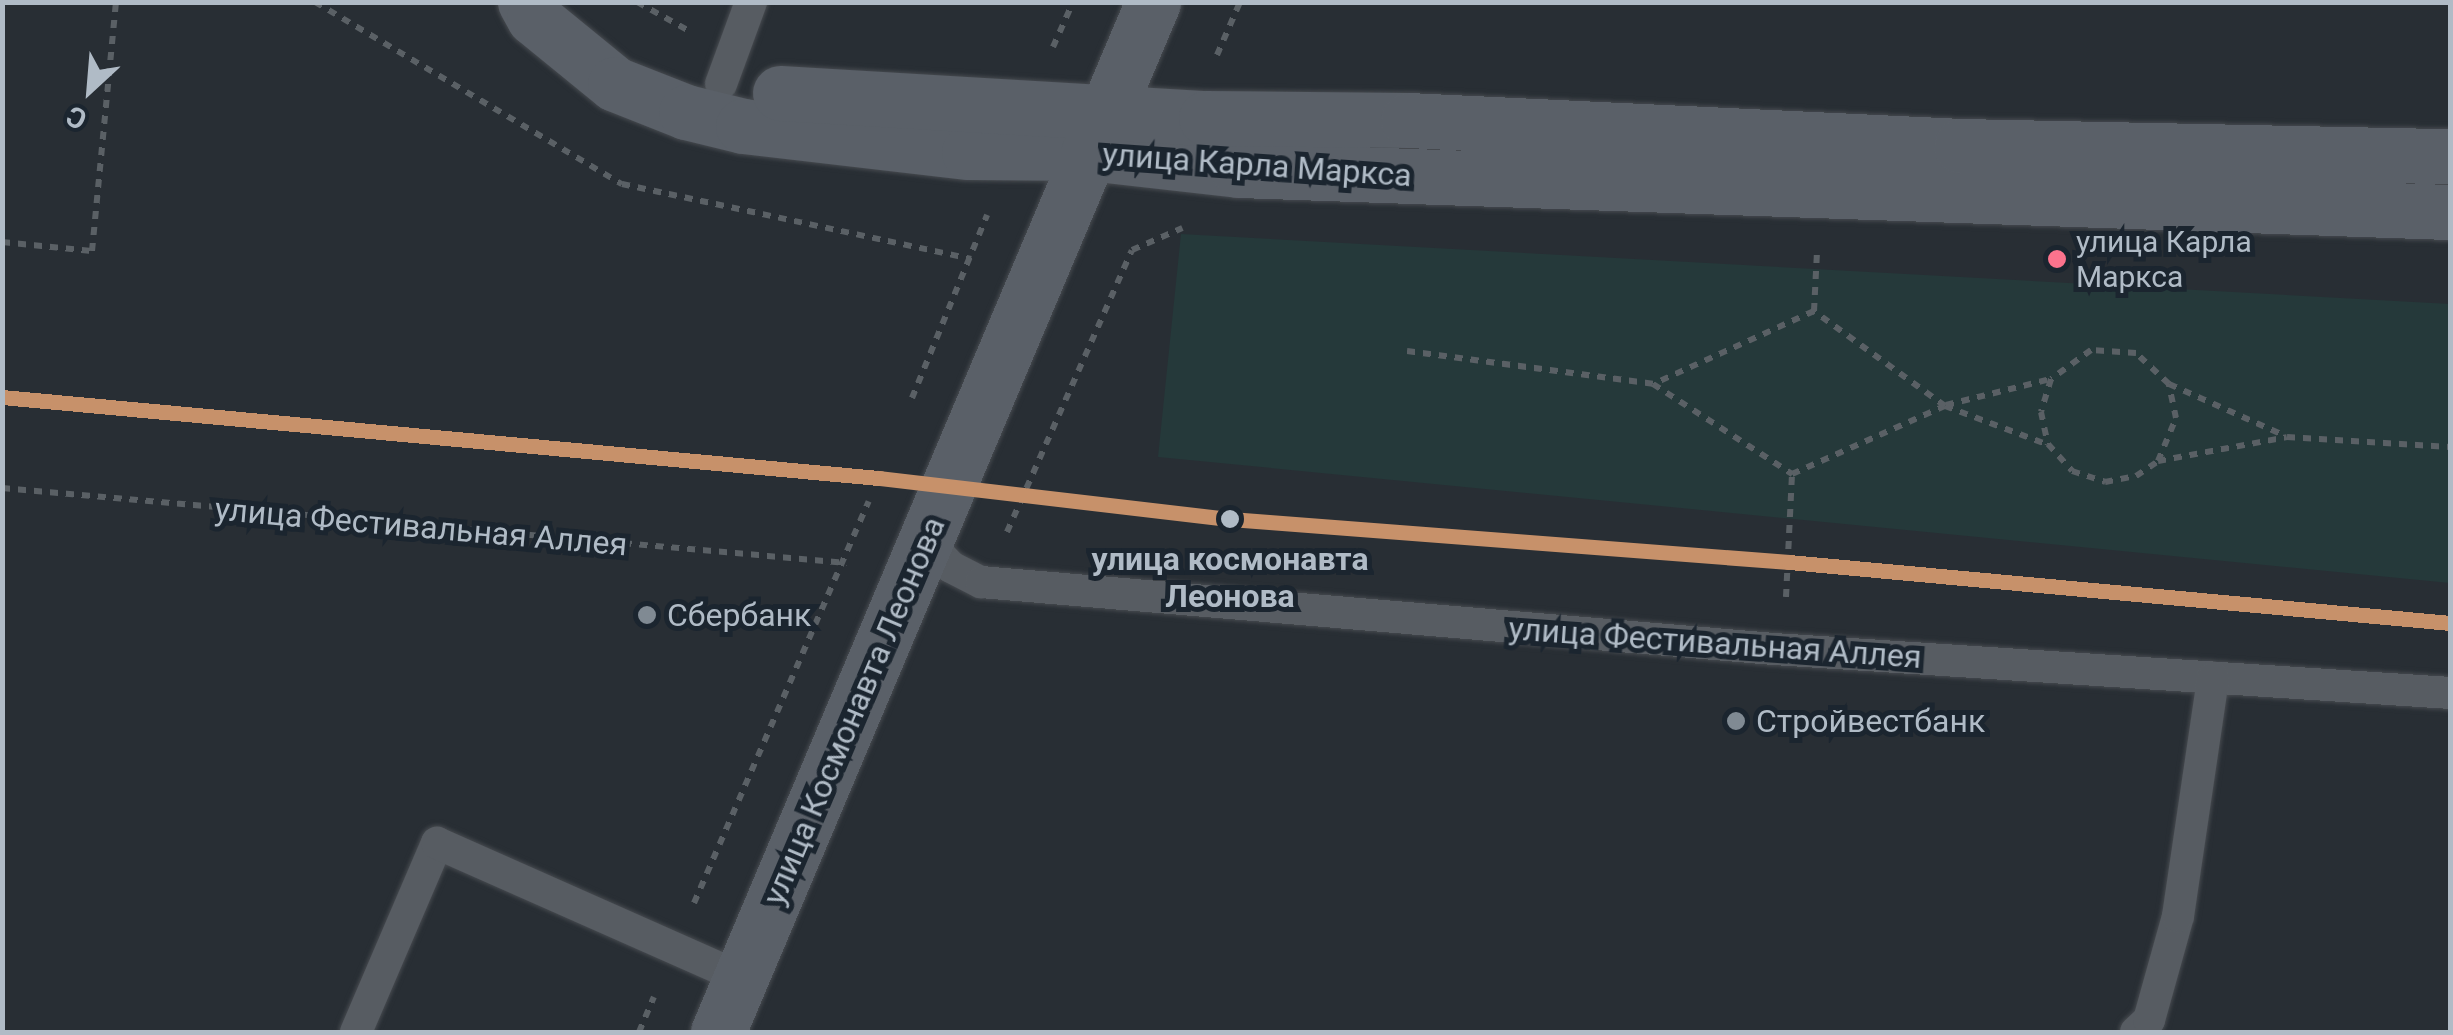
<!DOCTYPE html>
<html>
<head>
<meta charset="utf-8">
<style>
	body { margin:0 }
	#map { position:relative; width:2453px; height:1035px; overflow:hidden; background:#282e34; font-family:Roboto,sans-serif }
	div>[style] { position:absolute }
	.green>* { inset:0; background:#25393a }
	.path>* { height:6px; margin-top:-3px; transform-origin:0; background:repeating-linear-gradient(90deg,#5a6065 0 8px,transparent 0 16px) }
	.roads { filter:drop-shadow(0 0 2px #464a4f) drop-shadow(0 0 2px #464a4f) }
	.service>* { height:32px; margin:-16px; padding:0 16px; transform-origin:16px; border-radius:16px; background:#575c62 }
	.secondary>* { height:55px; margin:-27.5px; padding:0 27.5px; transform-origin:27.5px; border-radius:27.5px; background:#5a6068 }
	.tram-1>* { height:15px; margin:-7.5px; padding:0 7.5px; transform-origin:7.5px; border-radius:7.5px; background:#c7916a }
	.dots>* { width:28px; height:28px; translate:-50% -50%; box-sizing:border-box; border:5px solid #1b252f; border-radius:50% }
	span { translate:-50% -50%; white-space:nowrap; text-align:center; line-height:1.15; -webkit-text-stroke:10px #1b252f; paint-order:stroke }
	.bus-label { font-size:30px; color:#b0bbc6 }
	.left { translate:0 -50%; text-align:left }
	.street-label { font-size:32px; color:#b0bbc6 }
	.stop-label { font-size:32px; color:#b0bbc6; font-weight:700 }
	.poi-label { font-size:32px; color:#b0bbc6 }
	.frame { position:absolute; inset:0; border:5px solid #b0bbc6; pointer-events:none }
	.north { position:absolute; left:40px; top:40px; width:100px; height:100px; -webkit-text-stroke:8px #1b252f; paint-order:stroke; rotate:206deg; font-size:28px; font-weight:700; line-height:40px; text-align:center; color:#b0bbc6 }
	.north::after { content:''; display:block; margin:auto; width:35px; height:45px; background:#b0bbc6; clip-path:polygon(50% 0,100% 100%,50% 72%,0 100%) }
</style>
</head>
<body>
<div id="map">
	<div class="green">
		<div style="clip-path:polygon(1181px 234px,2450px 304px,2450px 583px,1158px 457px)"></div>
	</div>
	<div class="path">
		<div style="left:315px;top:2px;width:357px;rotate:30.7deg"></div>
		<div style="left:622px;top:184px;width:357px;rotate:12.1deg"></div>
		<div style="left:637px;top:2px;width:60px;rotate:29.1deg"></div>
		<div style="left:1053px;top:47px;width:49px;rotate:-66deg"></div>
		<div style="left:1217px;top:55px;width:58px;rotate:-66.5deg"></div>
		<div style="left:2px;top:242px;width:90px;rotate:5.7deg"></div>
		<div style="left:92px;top:251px;width:250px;rotate:-84.5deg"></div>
		<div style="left:1814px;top:311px;width:59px;rotate:-87.1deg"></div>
		<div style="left:1407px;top:351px;width:248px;rotate:7.6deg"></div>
		<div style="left:1653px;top:384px;width:166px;rotate:32.9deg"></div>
		<div style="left:1792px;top:474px;width:167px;rotate:-24deg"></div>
		<div style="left:1945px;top:406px;width:162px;rotate:-144.1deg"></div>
		<div style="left:1814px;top:311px;width:177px;rotate:155.6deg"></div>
		<div style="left:2169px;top:384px;width:127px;rotate:24.1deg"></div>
		<div style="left:912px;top:398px;width:198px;rotate:-67.7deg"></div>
		<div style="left:1946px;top:405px;width:107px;rotate:-14deg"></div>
		<div style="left:1945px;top:406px;width:108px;rotate:20.6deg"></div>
		<div style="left:2158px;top:461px;width:47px;rotate:-67.3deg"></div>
		<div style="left:2176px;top:418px;width:35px;rotate:-102deg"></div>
		<div style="left:2169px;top:384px;width:45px;rotate:-136.8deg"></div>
		<div style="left:2136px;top:353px;width:45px;rotate:-176.2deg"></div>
		<div style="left:2091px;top:350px;width:49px;rotate:144.1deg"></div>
		<div style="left:2051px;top:379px;width:34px;rotate:107deg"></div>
		<div style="left:2041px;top:412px;width:33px;rotate:78deg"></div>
		<div style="left:2048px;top:444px;width:36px;rotate:48deg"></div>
		<div style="left:2072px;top:471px;width:35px;rotate:18deg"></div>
		<div style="left:2105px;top:482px;width:32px;rotate:-11deg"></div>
		<div style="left:2136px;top:476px;width:27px;rotate:-34deg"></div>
		<div style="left:2158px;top:461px;width:131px;rotate:-10.5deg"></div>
		<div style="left:2287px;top:437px;width:163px;rotate:3.5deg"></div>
		<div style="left:2px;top:488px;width:848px;rotate:5.07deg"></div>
		<div style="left:1007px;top:532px;width:308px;rotate:-66.1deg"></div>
		<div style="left:1132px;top:250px;width:55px;rotate:-23.7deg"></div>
		<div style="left:1786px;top:597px;width:123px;rotate:-87.2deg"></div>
		<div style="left:694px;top:903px;width:438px;rotate:-66.5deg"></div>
		<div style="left:639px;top:1032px;width:38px;rotate:-67deg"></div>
	</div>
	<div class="roads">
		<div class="service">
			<div style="left:721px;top:84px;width:87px;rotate:-69.9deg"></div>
			<div style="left:926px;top:541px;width:36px;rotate:46deg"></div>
			<div style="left:951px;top:567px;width:34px;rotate:27deg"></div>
			<div style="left:981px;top:582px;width:796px;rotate:4.83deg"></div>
			<div style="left:1774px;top:649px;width:677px;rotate:3.72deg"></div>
			<div style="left:356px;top:1032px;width:206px;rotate:-66.8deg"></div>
			<div style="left:437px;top:843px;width:333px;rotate:23.9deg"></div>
			<div style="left:2136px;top:1032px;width:18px;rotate:-43deg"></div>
			<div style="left:2149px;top:1020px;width:108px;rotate:-74.4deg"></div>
			<div style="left:2178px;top:916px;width:241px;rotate:-81.6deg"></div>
		</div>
		<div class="secondary">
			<div style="left:525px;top:2px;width:18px;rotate:61deg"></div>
			<div style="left:534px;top:18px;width:104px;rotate:39.2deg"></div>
			<div style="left:615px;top:84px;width:76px;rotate:21.5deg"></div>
			<div style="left:686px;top:112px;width:59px;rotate:13.8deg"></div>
			<div style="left:743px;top:126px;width:227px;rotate:6.6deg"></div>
			<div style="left:969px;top:152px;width:119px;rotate:0.5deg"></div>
			<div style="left:1088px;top:153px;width:152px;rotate:6.4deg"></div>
			<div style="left:1239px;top:170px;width:1212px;rotate:1.99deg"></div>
			<div style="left:780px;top:93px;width:427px;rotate:3.4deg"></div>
			<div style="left:1206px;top:118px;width:202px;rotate:0.6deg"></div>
			<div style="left:1408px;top:120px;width:554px;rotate:2.69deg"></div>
			<div style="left:1961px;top:146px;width:489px;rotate:1.2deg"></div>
			<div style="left:718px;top:1032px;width:1118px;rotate:-67.1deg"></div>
		</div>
	</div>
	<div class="tram-1">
		<div style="left:2px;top:397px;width:881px;rotate:5.28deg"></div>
		<div style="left:879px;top:478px;width:353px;rotate:6.7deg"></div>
		<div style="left:1230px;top:519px;width:561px;rotate:4.4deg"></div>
		<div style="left:1789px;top:562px;width:664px;rotate:5.27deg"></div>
	</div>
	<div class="dots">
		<div style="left:2057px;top:259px;background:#fc738d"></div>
		<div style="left:1230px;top:519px;background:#b0bbc6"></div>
		<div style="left:647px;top:615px;background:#808a93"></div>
		<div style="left:1736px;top:721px;background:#808a93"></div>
	</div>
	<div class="bus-label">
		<span class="left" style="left:2076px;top:259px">улица Карла<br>Маркса</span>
	</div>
	<div class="street-label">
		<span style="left:1257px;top:165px;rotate:4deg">улица Карла Маркса</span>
		<span style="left:421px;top:527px;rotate:5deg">улица Фестивальная Аллея</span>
		<span style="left:1715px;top:643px;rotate:4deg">улица Фестивальная Аллея</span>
		<span style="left:854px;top:711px;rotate:-67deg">улица Космонавта Леонова</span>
	</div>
	<div class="stop-label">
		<span style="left:1230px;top:578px">улица космонавта<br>Леонова</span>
	</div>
	<div class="poi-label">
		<span class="left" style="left:667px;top:615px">Сбербанк</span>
		<span class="left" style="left:1756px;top:721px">Стройвестбанк</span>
	</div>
	<div class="frame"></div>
	<div class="north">С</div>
</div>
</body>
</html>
